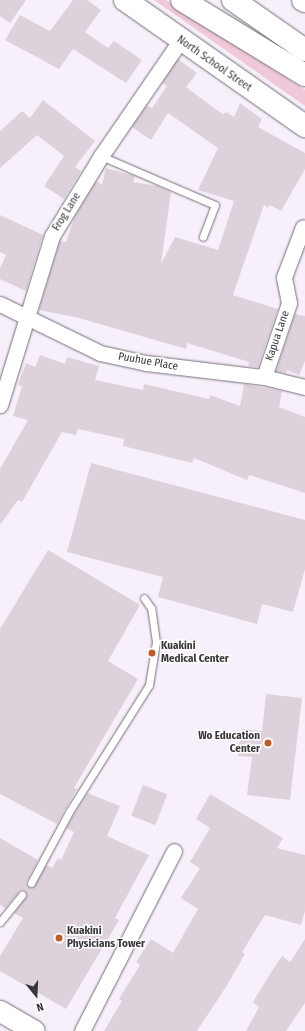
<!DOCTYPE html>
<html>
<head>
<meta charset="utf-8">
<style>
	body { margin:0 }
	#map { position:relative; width:305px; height:1031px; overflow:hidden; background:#f7f0fb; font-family:"Fira Sans Condensed",sans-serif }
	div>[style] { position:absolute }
	.green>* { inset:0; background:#f0c9d9 }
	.building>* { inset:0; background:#ddd2db; transform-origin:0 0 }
	.roads { filter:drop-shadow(0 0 1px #746e77) drop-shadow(0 0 1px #746e77) }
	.lane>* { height:7px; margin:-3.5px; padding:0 3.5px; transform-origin:3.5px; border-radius:3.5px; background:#fff }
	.street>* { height:15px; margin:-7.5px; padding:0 7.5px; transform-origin:7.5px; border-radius:7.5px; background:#fff }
	.secondary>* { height:21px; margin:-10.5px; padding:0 10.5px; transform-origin:10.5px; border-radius:10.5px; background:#fff }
	.primary>* { height:22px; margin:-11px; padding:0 11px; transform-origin:11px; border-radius:11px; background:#fff }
	.highway>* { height:22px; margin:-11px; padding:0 11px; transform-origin:11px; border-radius:11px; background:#fff }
	.dots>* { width:11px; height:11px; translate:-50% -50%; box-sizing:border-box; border:2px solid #fff; border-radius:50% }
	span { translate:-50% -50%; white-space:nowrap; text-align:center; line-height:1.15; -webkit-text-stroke:3px #fff; paint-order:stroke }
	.street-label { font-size:11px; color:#39363a }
	.poi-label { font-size:11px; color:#39363a; font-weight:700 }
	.left { translate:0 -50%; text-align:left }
	.right { translate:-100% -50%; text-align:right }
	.north { position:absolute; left:16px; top:975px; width:40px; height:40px; -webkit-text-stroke:3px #fff; paint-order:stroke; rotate:162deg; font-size:11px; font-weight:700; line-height:16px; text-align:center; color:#39363a }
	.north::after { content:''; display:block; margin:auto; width:14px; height:18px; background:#39363a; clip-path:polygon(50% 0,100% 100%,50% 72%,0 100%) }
</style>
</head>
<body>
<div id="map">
	<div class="green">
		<div style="clip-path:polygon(154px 0,166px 0,305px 90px,305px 106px)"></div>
	</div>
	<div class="building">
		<div style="clip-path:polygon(0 0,26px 0,10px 23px,0 16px)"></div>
		<div style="clip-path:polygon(73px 0,87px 0,101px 10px,85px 32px,108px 48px,114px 41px,142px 60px,126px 83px,73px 49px,59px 69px,5px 40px,20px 15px,50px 31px)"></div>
		<div style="clip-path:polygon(178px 59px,197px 73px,186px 87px,218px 111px,223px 114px,226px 112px,234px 117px,240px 103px,262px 119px,258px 127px,305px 153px,305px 169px,281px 211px,270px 205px,268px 208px,264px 205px,233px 295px,278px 309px,258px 367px,248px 366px,249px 362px,187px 343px,186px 349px,79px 318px,39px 310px,60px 241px,66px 242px,75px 216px,96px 181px,102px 185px,106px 168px,135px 176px,133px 182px,157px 186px,171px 192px,161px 264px,175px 237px,218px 250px,234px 201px,198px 190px,218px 148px,168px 113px,151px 140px,132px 127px,147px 105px,152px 108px,167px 86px,162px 83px)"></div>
		<div style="clip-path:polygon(43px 100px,95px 141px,75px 167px,81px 171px,64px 199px,44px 186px,64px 156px,37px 135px,0 168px,0 131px,22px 111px,30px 118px)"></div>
		<div style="clip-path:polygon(0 215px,43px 235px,26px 291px,0 279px,0 268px,6px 255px,0 252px)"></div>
		<div style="clip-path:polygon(295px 314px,305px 316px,305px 361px,299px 375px,287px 370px,286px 373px,276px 371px)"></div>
		<div style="clip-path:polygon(40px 355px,65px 364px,67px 357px,99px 366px,95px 380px,143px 390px,144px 384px,209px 399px,210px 395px,240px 406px,244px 384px,282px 391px,279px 407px,305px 417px,305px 493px,249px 475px,247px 480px,194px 458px,192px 463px,123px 446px,124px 439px,78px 429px,76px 435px,62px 432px,22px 502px,18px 500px,0 525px,0 469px,28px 420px,13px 416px,22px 386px,18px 385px,26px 363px,35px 367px)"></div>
		<div style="clip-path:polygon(91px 463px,305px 520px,305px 569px,293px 612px,262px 604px,257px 624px,158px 597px,163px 577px,67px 552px)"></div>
		<div style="clip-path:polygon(48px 550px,140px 605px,108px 661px,138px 679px,74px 788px,77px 789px,57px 824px,0 794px,0 629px)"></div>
		<div style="clip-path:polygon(266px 694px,302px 698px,290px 800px,247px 795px,252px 757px,238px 756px,241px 729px,262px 731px)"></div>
		<div style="left:143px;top:785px;width:26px;height:33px;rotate:21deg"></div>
		<div style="clip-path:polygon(87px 793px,120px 806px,107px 836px,149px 855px,115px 918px,119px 920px,66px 1009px,0 971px,0 956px,23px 918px,14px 913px,27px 895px,25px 891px,21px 890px,5px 908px,0 905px,0 838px,38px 860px,26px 883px,28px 887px,33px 887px,46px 865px,52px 868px,58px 858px,61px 860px,74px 832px,66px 828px)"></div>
		<div style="clip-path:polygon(210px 794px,283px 838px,277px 848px,305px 855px,305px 911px,301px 925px,265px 915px,242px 952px,245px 954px,226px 987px,197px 1031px,104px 1031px,122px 1001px,119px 999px,140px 965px,136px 962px,151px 939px,173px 953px,198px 909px,181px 898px,200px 868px,190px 862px,210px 828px,196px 819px)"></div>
		<div style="clip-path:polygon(305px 939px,305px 1003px,286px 1031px,246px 1031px,259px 1007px,253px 1002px,273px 969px,282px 956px,290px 962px)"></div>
	</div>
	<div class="roads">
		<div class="lane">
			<div style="left:101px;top:156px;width:124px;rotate:23.3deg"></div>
			<div style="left:215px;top:205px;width:34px;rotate:111deg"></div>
			<div style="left:31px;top:883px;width:81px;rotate:-61.8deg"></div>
			<div style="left:69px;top:812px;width:150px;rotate:-57.8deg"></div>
			<div style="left:149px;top:685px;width:44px;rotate:-80.8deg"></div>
			<div style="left:156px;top:642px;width:34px;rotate:-98deg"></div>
			<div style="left:151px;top:608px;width:12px;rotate:-125deg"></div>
			<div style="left:0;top:922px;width:35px;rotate:-51deg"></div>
		</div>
		<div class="street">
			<div style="left:0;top:304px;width:111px;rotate:26.1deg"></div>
			<div style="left:100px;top:353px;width:47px;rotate:12.3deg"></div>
			<div style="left:146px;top:363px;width:119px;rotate:6.8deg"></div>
			<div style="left:264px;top:377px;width:42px;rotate:13.7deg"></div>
			<div style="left:264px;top:377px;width:78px;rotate:-71.3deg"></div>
			<div style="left:289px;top:303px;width:26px;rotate:-101deg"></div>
			<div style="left:284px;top:277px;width:53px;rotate:-69.2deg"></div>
			<div style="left:0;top:405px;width:177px;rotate:-72.9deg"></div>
			<div style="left:52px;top:236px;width:94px;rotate:-58.5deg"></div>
			<div style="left:101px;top:156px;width:140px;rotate:-55.5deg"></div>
			<div style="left:82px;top:1031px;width:202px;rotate:-62.9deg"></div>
		</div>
		<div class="secondary">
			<div style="left:0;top:1011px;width:39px;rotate:30deg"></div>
		</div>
		<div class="primary">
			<div style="left:125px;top:0;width:220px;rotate:35deg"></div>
		</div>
		<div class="highway">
			<div style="left:182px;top:0;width:144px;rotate:31.4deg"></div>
			<div style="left:233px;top:0;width:88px;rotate:34.8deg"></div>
			<div style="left:303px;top:0;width:2px;rotate:27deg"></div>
		</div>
	</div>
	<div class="dots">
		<div style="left:152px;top:653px;background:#c05b26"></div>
		<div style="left:268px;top:743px;background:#c05b26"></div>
		<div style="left:59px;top:938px;background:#c05b26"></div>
	</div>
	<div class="street-label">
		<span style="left:214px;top:64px;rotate:35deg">North School Street</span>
		<span style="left:67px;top:212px;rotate:-58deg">Frog Lane</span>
		<span style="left:278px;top:336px;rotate:-71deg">Kapua Lane</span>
		<span style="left:148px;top:362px;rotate:10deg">Puuhue Place</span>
	</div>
	<div class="poi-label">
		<span class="left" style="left:161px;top:653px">Kuakini<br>Medical Center</span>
		<span class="right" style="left:260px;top:743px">Wo Education<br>Center</span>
		<span class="left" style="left:67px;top:938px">Kuakini<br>Physicians Tower</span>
	</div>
	<div class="north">N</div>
</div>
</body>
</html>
